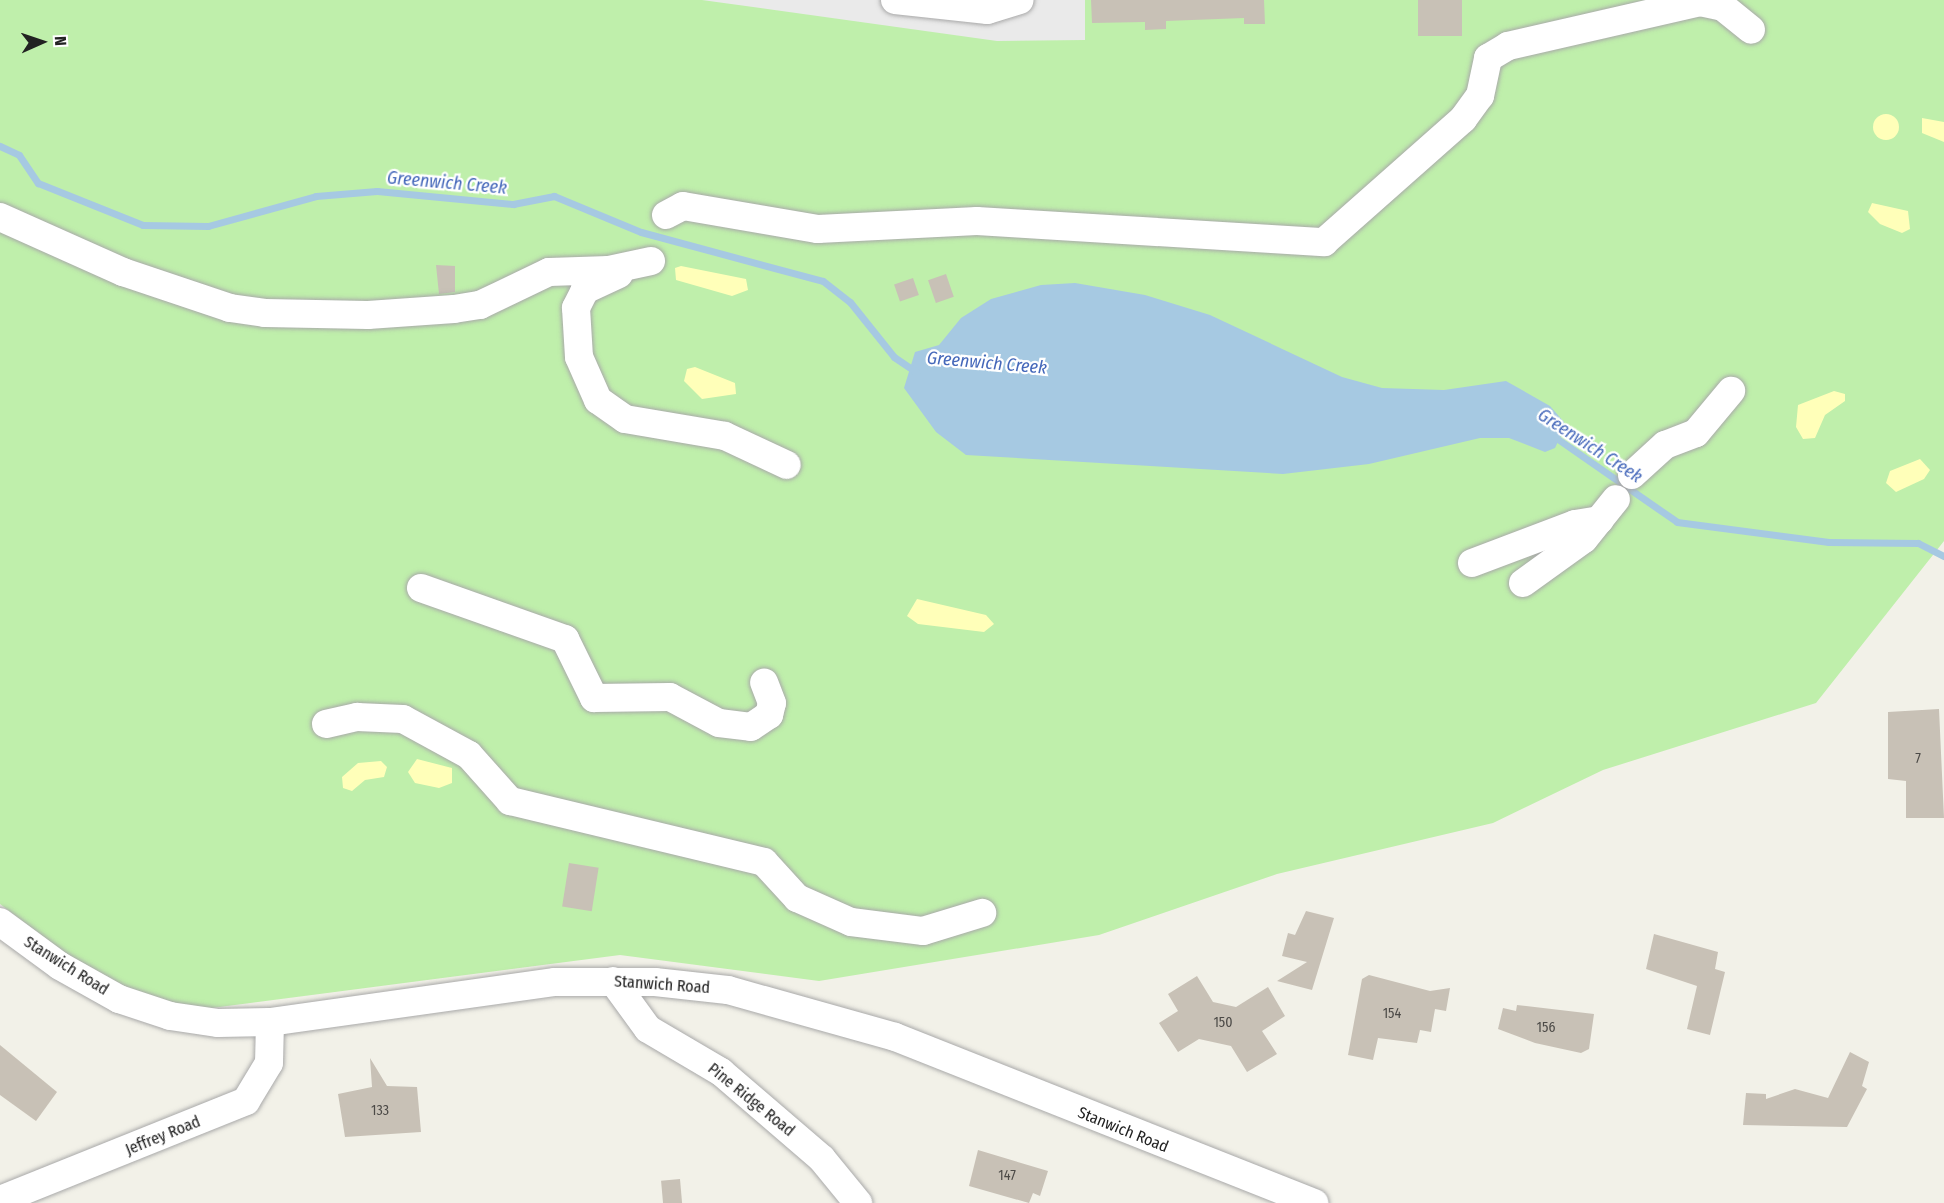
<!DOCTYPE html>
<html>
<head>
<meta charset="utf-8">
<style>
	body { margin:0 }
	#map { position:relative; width:1944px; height:1203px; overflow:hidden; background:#f2f1e8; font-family:"Fira Sans Condensed",sans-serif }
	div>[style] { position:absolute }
	.grass>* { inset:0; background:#bfefab }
	.sand>* { inset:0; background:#ffffb9 }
	.round { border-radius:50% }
	.parking>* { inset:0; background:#eaeaea }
	.water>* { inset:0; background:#a6c9e2 }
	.stream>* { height:7px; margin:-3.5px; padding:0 3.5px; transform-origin:3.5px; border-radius:3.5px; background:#a6c9e2 }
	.building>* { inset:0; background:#c8c1b6; transform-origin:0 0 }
	.roads { filter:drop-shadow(0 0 2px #a9a9a9) drop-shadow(0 0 2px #a9a9a9) }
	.minor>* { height:28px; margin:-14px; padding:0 14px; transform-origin:14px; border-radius:14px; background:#fff }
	span { translate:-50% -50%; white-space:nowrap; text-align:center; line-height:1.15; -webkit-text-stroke:4.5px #fff; paint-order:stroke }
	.number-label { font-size:14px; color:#4c4a47 }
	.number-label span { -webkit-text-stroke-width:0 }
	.street-label { font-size:16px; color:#222 }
	.water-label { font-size:18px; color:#4568ba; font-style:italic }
	.north { position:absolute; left:12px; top:12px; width:60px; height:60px; -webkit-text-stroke:4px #fff; paint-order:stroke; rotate:87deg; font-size:16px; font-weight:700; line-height:24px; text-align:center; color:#222 }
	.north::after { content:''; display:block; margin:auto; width:21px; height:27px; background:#222; clip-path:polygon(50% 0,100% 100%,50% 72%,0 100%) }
</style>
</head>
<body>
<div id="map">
	<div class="grass">
		<div style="clip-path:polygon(0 0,1944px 0,1944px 541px,1816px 703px,1603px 770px,1493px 823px,1277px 874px,1099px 935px,819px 981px,620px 955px,204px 1009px,136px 995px,74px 960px,0 904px)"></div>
	</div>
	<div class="sand">
		<div class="round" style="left:1873px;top:114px;width:26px;height:26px"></div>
		<div style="clip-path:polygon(1922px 118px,1944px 122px,1944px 142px,1922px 133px)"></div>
		<div style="clip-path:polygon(1872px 203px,1908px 211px,1910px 229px,1902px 233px,1880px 224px,1868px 212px)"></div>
		<div style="clip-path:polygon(681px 266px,746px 279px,748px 290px,732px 296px,676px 280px,675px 268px)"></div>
		<div style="clip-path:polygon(695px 367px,735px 383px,736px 394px,702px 399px,684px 381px,687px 369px)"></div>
		<div style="clip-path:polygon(1834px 391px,1845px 394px,1845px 401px,1825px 415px,1815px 438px,1803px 439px,1796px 427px,1798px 405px)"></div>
		<div style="clip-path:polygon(1920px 459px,1930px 470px,1924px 479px,1896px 492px,1886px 483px,1890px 471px)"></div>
		<div style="clip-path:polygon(917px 599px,986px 615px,994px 624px,984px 632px,918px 624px,907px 616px)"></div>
		<div style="clip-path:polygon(417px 759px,452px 768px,452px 783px,439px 788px,415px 783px,408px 772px)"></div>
		<div style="clip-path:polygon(381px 761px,387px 767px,384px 777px,365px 780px,352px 791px,343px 788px,342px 777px,358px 763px)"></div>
	</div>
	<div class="parking">
		<div style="clip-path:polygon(702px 0,1085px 0,1085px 40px,997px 41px)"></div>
	</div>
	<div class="water">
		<div style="clip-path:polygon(1075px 283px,1145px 295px,1210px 315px,1342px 377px,1382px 388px,1444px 390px,1506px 381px,1550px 406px,1564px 422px,1563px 431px,1555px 448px,1545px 452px,1509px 438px,1480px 438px,1369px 464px,1283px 474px,966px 455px,936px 432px,904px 388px,915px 352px,939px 345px,961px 318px,991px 299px,1041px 285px)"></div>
	</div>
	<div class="stream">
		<div style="left:0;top:146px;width:21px;rotate:25deg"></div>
		<div style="left:19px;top:155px;width:34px;rotate:56deg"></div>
		<div style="left:38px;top:183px;width:113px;rotate:21.8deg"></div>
		<div style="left:143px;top:225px;width:65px;rotate:0.9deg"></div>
		<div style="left:208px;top:226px;width:112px;rotate:-15.5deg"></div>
		<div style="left:316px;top:196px;width:61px;rotate:-4.7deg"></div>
		<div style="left:377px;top:191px;width:137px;rotate:5.5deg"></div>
		<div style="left:513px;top:204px;width:42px;rotate:-11deg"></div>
		<div style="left:554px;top:196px;width:94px;rotate:22.5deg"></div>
		<div style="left:641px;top:232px;width:188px;rotate:15.1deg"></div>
		<div style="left:823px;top:281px;width:34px;rotate:38deg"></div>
		<div style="left:850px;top:302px;width:70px;rotate:51.3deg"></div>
		<div style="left:894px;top:357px;width:27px;rotate:34deg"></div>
		<div style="left:1552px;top:435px;width:152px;rotate:34.8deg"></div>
		<div style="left:1677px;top:522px;width:153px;rotate:7.5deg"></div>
		<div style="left:1829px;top:542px;width:89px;rotate:0.6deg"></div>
		<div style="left:1918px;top:543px;width:29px;rotate:27deg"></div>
	</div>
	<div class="building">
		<div style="clip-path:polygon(1091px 0,1264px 0,1265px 24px,1244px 24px,1244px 18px,1166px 21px,1166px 29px,1145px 30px,1145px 22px,1092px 23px)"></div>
		<div style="left:1418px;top:0;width:44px;height:36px"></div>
		<div style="clip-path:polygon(436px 265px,455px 266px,455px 292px,439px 294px)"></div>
		<div style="left:946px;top:274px;width:24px;height:19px;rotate:71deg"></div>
		<div style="left:913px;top:278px;width:18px;height:20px;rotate:71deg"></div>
		<div style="clip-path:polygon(1939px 709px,1944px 818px,1906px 818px,1906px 781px,1888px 779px,1888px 712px)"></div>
		<div style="left:569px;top:863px;width:30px;height:44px;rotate:9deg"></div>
		<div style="clip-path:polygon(1306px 911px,1334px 918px,1312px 990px,1277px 981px,1307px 962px,1282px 956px,1288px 933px,1295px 935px)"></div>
		<div style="clip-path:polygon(1654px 934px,1718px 952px,1715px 969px,1725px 972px,1710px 1035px,1687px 1029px,1697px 986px,1646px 969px)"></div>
		<div style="clip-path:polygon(1369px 975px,1430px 991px,1450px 988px,1446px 1011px,1435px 1009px,1431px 1032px,1420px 1030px,1417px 1043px,1378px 1038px,1373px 1060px,1348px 1055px,1362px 979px)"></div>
		<div style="clip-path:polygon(1197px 976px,1213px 1002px,1236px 1007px,1268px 987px,1285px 1016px,1262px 1031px,1277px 1054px,1247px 1072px,1231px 1046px,1199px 1039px,1178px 1052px,1159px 1023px,1178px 1011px,1168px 994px)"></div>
		<div style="clip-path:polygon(1517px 1005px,1594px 1014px,1589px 1049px,1581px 1053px,1535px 1043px,1498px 1029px,1503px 1008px,1516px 1011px)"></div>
		<div style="clip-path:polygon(0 1045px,57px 1092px,36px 1121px,0 1095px)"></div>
		<div style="clip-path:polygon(1850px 1052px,1869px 1062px,1862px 1086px,1867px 1089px,1847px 1127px,1743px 1125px,1746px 1093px,1766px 1094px,1766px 1099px,1795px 1089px,1828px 1098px)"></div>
		<div style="clip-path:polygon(370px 1058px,387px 1086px,417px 1087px,421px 1132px,345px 1137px,338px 1094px,372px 1087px)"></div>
		<div style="clip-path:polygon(978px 1150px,1048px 1171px,1040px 1196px,1033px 1193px,1029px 1203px,969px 1186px)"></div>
		<div style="left:680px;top:1179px;width:24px;height:19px;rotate:85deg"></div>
	</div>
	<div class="roads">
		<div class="minor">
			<div style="left:895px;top:0;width:93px;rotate:6.2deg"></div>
			<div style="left:987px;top:10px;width:34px;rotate:-17deg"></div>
			<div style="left:666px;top:215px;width:19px;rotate:-28deg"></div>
			<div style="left:683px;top:206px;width:137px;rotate:9.7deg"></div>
			<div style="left:818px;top:229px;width:159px;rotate:-2.9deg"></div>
			<div style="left:977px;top:221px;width:348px;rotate:3.5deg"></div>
			<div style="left:1324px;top:242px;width:186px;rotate:-41.5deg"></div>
			<div style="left:1463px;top:119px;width:29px;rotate:-54deg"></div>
			<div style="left:1480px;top:96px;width:39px;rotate:-78deg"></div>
			<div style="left:1488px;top:58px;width:23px;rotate:-31deg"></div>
			<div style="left:1508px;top:46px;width:197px;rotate:-12.9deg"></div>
			<div style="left:1700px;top:2px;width:24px;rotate:12deg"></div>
			<div style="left:1723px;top:7px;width:36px;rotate:39deg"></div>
			<div style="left:0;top:217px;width:135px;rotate:24.1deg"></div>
			<div style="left:123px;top:272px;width:113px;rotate:18.6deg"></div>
			<div style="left:230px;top:308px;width:35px;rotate:8deg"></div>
			<div style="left:265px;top:313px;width:103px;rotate:1.1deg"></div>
			<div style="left:368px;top:315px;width:86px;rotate:-4deg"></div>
			<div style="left:454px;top:309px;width:26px;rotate:-9deg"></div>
			<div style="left:480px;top:305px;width:76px;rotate:-25.6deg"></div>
			<div style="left:549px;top:272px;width:60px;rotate:-1.9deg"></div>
			<div style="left:609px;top:270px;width:43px;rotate:-12.1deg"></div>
			<div style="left:619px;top:274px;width:38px;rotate:155deg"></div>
			<div style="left:585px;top:290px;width:20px;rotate:117deg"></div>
			<div style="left:576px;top:308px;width:49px;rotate:86.5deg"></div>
			<div style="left:579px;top:357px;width:47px;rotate:66.2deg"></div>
			<div style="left:598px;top:400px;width:33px;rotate:35deg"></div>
			<div style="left:625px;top:419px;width:101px;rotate:9.6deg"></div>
			<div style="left:725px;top:436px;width:68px;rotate:25.1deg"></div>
			<div style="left:1632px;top:475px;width:45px;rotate:-42.3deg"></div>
			<div style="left:1665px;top:445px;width:33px;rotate:-21deg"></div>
			<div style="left:1696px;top:433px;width:55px;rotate:-50.2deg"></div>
			<div style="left:1472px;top:563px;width:110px;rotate:-20.7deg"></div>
			<div style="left:1575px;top:524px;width:25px;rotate:-9deg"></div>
			<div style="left:1523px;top:583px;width:75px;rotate:-35.8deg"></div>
			<div style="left:1584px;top:539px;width:51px;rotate:-51.3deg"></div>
			<div style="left:421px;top:588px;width:153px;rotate:19.5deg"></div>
			<div style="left:565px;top:639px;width:66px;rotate:63.8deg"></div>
			<div style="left:594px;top:698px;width:76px;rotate:-0.8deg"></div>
			<div style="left:670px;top:697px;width:55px;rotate:28deg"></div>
			<div style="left:719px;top:723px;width:32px;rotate:7deg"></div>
			<div style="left:751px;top:727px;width:22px;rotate:-34deg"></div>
			<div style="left:769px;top:715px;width:12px;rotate:-76deg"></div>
			<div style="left:772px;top:703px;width:22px;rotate:-111deg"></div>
			<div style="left:326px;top:724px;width:32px;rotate:-13deg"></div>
			<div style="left:357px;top:717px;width:46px;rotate:2.5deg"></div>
			<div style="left:403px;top:719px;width:75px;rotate:28.6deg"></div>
			<div style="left:469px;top:755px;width:62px;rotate:48.3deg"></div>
			<div style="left:510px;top:801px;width:261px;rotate:13.5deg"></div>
			<div style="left:764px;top:862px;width:49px;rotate:47.5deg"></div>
			<div style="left:797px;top:898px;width:59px;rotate:24deg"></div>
			<div style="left:851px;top:922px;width:73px;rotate:7.1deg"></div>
			<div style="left:923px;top:931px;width:62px;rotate:-17deg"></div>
			<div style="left:0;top:922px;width:74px;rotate:36.3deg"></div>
			<div style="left:60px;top:966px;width:68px;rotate:29.2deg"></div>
			<div style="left:119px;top:999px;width:54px;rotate:18.4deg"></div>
			<div style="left:170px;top:1016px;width:49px;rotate:8.3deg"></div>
			<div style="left:218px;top:1023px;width:52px;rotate:-1.1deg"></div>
			<div style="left:270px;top:1022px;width:288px;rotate:-8deg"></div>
			<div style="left:555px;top:982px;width:100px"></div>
			<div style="left:655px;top:982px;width:73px;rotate:6.3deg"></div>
			<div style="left:728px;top:990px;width:173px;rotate:15.7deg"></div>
			<div style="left:895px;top:1037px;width:451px;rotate:21.6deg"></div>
			<div style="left:613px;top:981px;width:59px;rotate:53.9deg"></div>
			<div style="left:648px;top:1029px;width:85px;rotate:30.5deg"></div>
			<div style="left:721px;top:1072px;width:133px;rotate:40.7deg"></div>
			<div style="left:822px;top:1159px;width:57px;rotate:50.7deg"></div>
			<div style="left:0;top:1200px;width:265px;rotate:-21.9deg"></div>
			<div style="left:246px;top:1101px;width:44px;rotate:-58.8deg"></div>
			<div style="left:269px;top:1063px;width:41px;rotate:-88.6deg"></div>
		</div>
	</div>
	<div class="number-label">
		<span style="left:1918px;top:759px">7</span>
		<span style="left:1392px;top:1014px">154</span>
		<span style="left:1223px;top:1023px">150</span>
		<span style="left:1546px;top:1028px">156</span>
		<span style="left:380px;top:1111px">133</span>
		<span style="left:1007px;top:1176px">147</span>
	</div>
	<div class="street-label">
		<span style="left:66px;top:966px;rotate:32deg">Stanwich Road</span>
		<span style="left:662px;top:985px;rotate:4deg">Stanwich Road</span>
		<span style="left:751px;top:1100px;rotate:39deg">Pine Ridge Road</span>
		<span style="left:1123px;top:1130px;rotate:22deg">Stanwich Road</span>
		<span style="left:163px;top:1136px;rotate:-22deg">Jeffrey Road</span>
	</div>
	<div class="water-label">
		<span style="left:447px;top:183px;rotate:5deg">Greenwich Creek</span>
		<span style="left:987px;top:363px;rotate:5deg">Greenwich Creek</span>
		<span style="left:1590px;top:446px;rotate:33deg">Greenwich Creek</span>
	</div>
	<div class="north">N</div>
</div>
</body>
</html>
